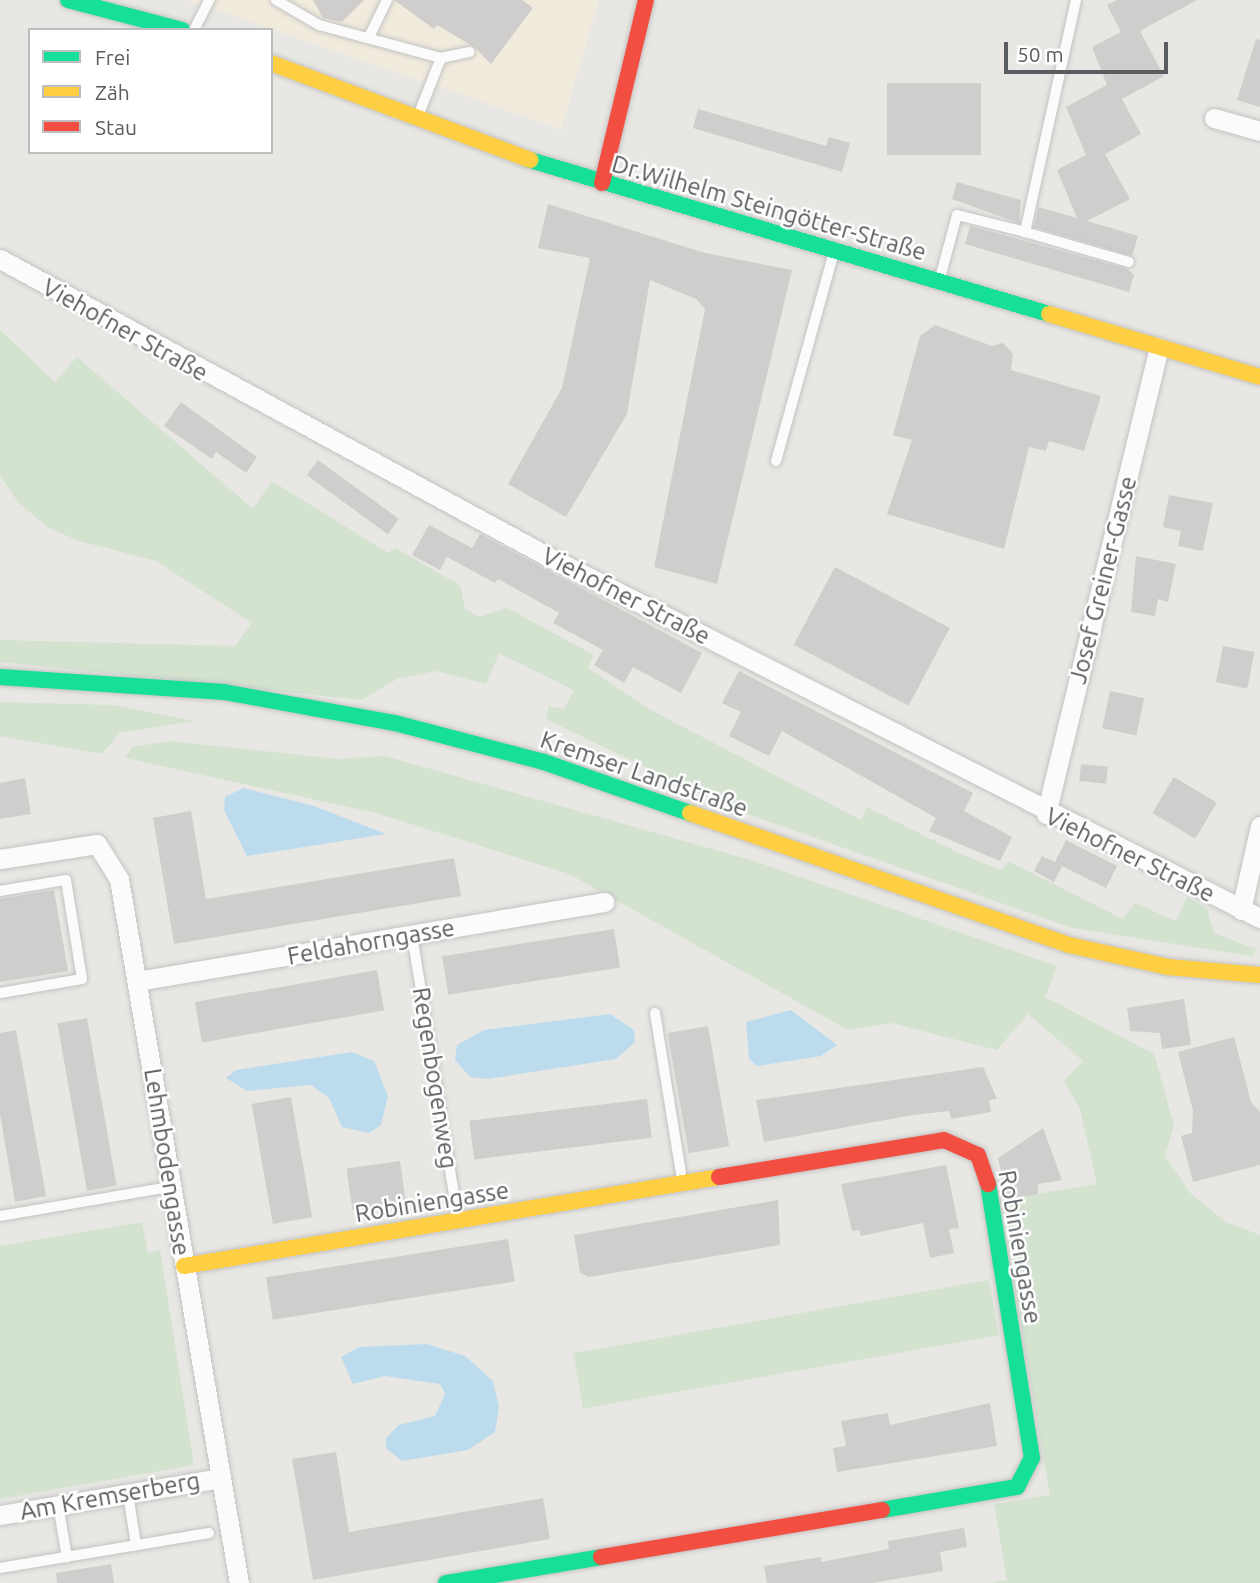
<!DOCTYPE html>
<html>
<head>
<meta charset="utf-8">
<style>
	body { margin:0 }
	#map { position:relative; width:1260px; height:1583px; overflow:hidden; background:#e8e7e3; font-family:Ubuntu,sans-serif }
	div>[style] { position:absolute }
	.commercial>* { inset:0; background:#f1ebdd }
	.green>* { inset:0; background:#d3e3d0; transform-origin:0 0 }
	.water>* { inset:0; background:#bcdcee }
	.building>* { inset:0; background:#cfcecc; transform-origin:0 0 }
	.roads { filter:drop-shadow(0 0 2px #c3c3c3) drop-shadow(0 0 2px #c3c3c3) }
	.lane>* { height:10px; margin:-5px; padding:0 5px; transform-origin:5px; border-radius:5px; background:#fcfbfb }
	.street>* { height:19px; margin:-9.5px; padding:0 9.5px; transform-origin:9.5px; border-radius:9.5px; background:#fcfbfb }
	.fast>* { height:16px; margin:-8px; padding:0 8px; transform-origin:8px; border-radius:8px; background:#16e098 }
	.slow>* { height:16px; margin:-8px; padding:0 8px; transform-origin:8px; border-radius:8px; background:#ffcf43 }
	.jam>* { height:16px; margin:-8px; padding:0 8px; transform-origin:8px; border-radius:8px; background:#f24e42 }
	span { translate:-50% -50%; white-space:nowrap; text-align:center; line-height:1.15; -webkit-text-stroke:5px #fff; paint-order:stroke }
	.street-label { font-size:24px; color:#5a5d60 }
	.legend { position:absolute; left:28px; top:28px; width:245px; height:126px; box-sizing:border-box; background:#fff; border:2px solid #bdbebf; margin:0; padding:9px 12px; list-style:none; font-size:21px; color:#5a5d60 }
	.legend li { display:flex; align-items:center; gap:14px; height:35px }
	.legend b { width:35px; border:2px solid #bdbebf }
	.scale { position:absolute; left:1004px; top:42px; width:164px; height:32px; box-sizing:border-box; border:4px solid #5a5d60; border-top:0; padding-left:9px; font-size:21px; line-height:24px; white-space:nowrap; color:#5a5d60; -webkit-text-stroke:5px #fff; paint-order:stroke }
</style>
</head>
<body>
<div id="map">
	<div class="commercial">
		<div style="clip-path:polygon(187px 0,599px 0,561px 129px)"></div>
	</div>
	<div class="green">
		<div style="clip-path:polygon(0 330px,55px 382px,77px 357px,253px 509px,272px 481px,388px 553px,395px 548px,460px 585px,465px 609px,479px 617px,507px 608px,594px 655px,588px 668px,649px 709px,861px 820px,867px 807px,965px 856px,1002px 870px,1008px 861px,1123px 919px,1135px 903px,1176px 921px,1187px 897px,1207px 908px,1214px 933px,1256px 949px,1252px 956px,1072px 928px,730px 808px,546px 719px,549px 706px,564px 709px,574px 690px,499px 653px,486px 684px,436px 671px,397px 679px,362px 700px,0 662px,0 640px,235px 646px,252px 623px,156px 561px,79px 541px,47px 527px,18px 502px,0 476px)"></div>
		<div style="clip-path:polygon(0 702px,113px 705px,194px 721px,119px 733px,102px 754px,0 736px)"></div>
		<div style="clip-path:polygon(171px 741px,337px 759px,385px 756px,754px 861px,1057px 966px,1045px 997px,1154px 1054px,1174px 1125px,1165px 1156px,1191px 1194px,1226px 1222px,1260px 1235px,1260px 1583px,991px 1583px,1007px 1580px,994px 1504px,1050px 1495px,999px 1200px,1097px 1184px,1080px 1109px,1064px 1081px,1083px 1061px,1028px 1014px,997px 1050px,891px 1023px,848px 1030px,569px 874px,376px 813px,125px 758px,132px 747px)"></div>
		<div style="clip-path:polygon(142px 1222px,148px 1253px,160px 1250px,194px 1465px,0 1499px,0 1246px)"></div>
		<div style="left:989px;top:1280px;width:56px;height:422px;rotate:80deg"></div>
	</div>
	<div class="water">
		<div style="clip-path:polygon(243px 788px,314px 806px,386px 834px,247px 856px,224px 810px,225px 797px)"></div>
		<div style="clip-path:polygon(791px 1010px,837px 1045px,821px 1056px,757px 1066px,749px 1059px,746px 1022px)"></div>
		<div style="clip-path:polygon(610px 1014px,634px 1030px,635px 1042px,616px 1059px,487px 1079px,470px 1077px,455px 1060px,457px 1045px,484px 1030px)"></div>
		<div style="clip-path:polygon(352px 1052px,374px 1061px,388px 1096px,381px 1125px,369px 1133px,342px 1127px,329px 1098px,311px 1085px,247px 1091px,226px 1078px,236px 1070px)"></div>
		<div style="clip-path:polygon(427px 1344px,465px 1356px,493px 1381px,499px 1407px,495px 1432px,468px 1450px,402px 1461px,386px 1448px,386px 1438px,399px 1425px,435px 1416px,445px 1394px,440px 1384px,385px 1376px,353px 1384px,341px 1357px,359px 1347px)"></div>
	</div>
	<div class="building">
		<div style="clip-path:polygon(313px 0,364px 0,342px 22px,323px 18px)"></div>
		<div style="clip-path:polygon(394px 0,522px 0,533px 8px,491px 64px,474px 47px,437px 25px,434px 29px)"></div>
		<div style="clip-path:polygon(1117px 0,1197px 0,1140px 31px,1164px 76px,1122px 99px,1141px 134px,1105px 154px,1130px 199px,1087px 221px,1138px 236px,1132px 256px,1034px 227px,1038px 207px,1077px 218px,1057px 170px,1086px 155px,1066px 107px,1107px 85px,1092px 47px,1121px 32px,1107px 5px)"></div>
		<div style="clip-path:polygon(1256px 39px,1260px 40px,1260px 107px,1237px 100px)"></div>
		<div style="left:887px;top:83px;width:94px;height:72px"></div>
		<div style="clip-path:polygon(698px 109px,826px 146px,829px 137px,850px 143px,842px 172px,693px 128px)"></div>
		<div style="clip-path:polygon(957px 182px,1021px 200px,1019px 223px,952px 199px)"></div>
		<div style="clip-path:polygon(548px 204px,705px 253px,792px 270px,717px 584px,654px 567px,705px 309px,696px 299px,650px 280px,627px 414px,566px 517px,508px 484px,562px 388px,590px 258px,538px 248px)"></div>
		<div style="clip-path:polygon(970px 226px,1128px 269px,1134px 275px,1129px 292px,965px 244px)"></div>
		<div style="clip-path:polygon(935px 325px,992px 346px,1003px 343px,1013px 354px,1011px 370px,1101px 396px,1084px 451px,1049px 441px,1046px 451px,1029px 447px,1004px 549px,887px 514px,912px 440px,893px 435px,920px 336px)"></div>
		<div style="clip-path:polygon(181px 402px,257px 457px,246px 473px,216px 452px,212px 459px,164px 426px)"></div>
		<div style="left:318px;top:460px;width:100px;height:19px;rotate:36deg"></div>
		<div style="clip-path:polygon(1169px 495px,1213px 503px,1203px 551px,1178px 546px,1181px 531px,1163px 527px)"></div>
		<div style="clip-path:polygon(429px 525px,472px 548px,480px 534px,702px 653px,681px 693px,633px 667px,624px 683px,594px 665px,603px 650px,553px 623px,559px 613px,498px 579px,495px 583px,447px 557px,440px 570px,412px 555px)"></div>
		<div style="clip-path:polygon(1136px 556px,1176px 564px,1168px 602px,1158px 599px,1155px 616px,1131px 612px)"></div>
		<div style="left:835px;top:567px;width:130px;height:88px;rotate:28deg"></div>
		<div style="left:1223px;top:646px;width:32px;height:37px;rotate:11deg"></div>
		<div style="clip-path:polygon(739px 671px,973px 793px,964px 811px,1012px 837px,1000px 861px,929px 831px,936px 818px,782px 731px,769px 756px,729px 736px,741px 712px,722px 703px)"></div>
		<div style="left:1110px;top:691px;width:35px;height:38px;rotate:12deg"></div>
		<div style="left:1081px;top:764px;width:27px;height:17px;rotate:6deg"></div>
		<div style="left:1174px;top:777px;width:50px;height:42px;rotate:31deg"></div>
		<div style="clip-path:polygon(25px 778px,31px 814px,0 819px,0 783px)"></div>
		<div style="clip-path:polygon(191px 811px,206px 899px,454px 858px,461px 896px,174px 944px,153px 818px)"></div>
		<div style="clip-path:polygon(1066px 840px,1117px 866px,1106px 888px,1062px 866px,1054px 882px,1034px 871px,1042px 856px,1055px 862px)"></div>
		<div style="clip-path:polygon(54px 890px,68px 971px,0 982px,0 899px)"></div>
		<div style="left:614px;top:929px;width:39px;height:174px;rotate:81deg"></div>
		<div style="left:377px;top:970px;width:41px;height:185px;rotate:80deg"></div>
		<div style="clip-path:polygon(1184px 999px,1191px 1045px,1162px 1049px,1160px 1033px,1130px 1031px,1127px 1008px)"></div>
		<div style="left:87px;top:1018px;width:170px;height:30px;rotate:80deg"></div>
		<div style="left:708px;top:1026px;width:122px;height:41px;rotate:80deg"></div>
		<div style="clip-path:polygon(16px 1030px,46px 1196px,15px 1202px,0 1114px,0 1033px)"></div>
		<div style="clip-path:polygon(1234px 1037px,1251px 1102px,1260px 1112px,1260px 1165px,1193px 1182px,1181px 1136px,1192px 1133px,1193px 1111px,1178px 1052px)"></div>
		<div style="clip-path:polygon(983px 1067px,997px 1099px,989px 1100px,991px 1112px,951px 1119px,949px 1111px,913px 1115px,764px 1142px,756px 1100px)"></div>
		<div style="left:291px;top:1097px;width:122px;height:40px;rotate:80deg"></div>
		<div style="left:647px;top:1099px;width:39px;height:179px;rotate:83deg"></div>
		<div style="clip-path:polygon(1043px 1128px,1062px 1180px,1038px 1184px,1038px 1194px,1007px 1199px,998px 1158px)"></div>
		<div style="left:400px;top:1161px;width:42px;height:54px;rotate:82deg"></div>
		<div style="clip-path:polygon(946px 1165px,959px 1228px,949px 1229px,954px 1253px,930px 1258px,923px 1223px,861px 1236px,859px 1230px,852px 1231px,841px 1184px)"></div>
		<div style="clip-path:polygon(778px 1200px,780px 1245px,589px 1277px,580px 1273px,574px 1235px)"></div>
		<div style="left:508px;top:1239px;width:43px;height:245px;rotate:81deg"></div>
		<div style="clip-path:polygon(990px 1403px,997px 1446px,837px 1472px,833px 1448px,846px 1446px,841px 1421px,888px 1413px,890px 1425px)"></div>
		<div style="clip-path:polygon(336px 1452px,349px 1532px,543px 1498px,550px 1539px,313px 1580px,292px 1459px)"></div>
		<div style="clip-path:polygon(964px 1528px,967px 1547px,940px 1552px,943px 1571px,872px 1583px,767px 1583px,764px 1566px,821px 1557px,821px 1562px,889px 1549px,888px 1541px)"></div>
		<div style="clip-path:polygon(111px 1564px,114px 1583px,57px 1583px,56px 1573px)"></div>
	</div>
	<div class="roads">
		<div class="lane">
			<div style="left:276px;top:0;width:50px;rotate:30.2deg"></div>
			<div style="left:319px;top:25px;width:126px;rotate:15.1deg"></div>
			<div style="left:441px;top:58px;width:29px;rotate:-12deg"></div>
			<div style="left:1076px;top:0;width:238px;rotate:102.4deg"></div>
			<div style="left:1025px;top:232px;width:108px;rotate:16.1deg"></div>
			<div style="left:194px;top:30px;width:34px;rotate:-63deg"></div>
			<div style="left:369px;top:37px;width:41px;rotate:-64.1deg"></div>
			<div style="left:418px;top:116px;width:62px;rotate:-68.4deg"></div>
			<div style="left:940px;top:278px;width:65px;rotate:-74.9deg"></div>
			<div style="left:957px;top:215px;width:70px;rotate:14deg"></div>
			<div style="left:776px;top:461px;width:217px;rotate:-74.5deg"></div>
			<div style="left:0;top:891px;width:67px;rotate:-9.5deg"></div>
			<div style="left:66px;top:880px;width:100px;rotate:80.8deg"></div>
			<div style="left:82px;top:979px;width:83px;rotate:170.3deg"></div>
			<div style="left:412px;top:935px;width:289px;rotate:80.8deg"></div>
			<div style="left:655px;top:1013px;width:168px;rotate:80.8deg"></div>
			<div style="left:0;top:1216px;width:172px;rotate:-9.7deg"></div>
			<div style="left:128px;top:1494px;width:52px;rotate:81.1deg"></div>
			<div style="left:58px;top:1505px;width:53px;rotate:80.2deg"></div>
			<div style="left:0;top:1568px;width:212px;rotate:-9.5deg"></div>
		</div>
		<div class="street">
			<div style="left:1214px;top:118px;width:48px;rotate:15.8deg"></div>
			<div style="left:0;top:259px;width:622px;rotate:28.5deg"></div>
			<div style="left:547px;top:556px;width:800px;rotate:26.92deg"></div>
			<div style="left:1046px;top:814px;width:480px;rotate:-76.4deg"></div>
			<div style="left:0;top:859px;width:98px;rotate:-8.8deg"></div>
			<div style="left:97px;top:844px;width:41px;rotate:57.8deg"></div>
			<div style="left:119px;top:879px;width:714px;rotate:80.33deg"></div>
			<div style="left:1241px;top:910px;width:86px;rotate:-77.3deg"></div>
			<div style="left:137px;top:981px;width:474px;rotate:-9.6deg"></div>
			<div style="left:0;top:1515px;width:223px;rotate:-9.5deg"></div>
		</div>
		<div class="fast">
			<div style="left:68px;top:0;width:118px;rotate:14.7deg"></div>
			<div style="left:530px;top:160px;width:541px;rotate:16.53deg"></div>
			<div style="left:0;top:677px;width:225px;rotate:3.8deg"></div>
			<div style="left:224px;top:692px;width:174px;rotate:10.3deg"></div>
			<div style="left:395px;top:723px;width:154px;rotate:14.7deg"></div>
			<div style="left:544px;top:762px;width:155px;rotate:19.3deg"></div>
			<div style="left:882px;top:1510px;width:137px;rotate:-9.7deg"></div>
			<div style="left:1017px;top:1487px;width:33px;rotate:-63deg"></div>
			<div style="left:1032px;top:1458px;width:278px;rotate:-99.1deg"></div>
			<div style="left:446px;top:1583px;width:157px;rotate:-9.5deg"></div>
		</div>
		<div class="slow">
			<div style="left:271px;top:63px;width:277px;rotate:20.5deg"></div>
			<div style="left:1049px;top:314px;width:220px;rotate:16.6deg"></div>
			<div style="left:690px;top:813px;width:401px;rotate:19.2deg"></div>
			<div style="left:1069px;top:945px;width:101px;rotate:12.5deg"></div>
			<div style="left:1168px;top:967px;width:92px;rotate:5deg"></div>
			<div style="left:184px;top:1266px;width:542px;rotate:-9.44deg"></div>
		</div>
		<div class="jam">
			<div style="left:602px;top:183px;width:188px;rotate:-76.5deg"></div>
			<div style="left:719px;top:1177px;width:228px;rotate:-9.3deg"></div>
			<div style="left:944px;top:1140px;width:37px;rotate:24deg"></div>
			<div style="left:978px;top:1155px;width:31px;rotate:71deg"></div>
			<div style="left:601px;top:1557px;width:285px;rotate:-9.5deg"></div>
		</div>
	</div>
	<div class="street-label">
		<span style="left:769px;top:208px;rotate:16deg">Dr.Wilhelm Steingötter-Straße</span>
		<span style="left:125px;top:330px;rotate:29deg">Viehofner Straße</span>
		<span style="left:1103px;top:580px;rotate:-76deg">Josef Greiner-Gasse</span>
		<span style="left:626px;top:596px;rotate:27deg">Viehofner Straße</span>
		<span style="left:644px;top:774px;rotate:19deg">Kremser Landstraße</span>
		<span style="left:1130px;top:855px;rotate:26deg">Viehofner Straße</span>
		<span style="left:371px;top:942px;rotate:-10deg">Feldahorngasse</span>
		<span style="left:435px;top:1078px;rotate:81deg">Regenbogenweg</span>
		<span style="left:167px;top:1162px;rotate:81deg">Lehmbodengasse</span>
		<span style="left:432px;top:1202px;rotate:-9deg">Robiniengasse</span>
		<span style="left:1020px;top:1247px;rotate:80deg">Robiniengasse</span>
		<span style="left:110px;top:1496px;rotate:-10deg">Am Kremserberg</span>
	</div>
	<ul class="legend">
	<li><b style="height:9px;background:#16e098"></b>Frei</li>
	<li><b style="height:9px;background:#ffcf43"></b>Zäh</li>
	<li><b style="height:9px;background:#f24e42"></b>Stau</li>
	</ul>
	<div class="scale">50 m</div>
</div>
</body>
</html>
